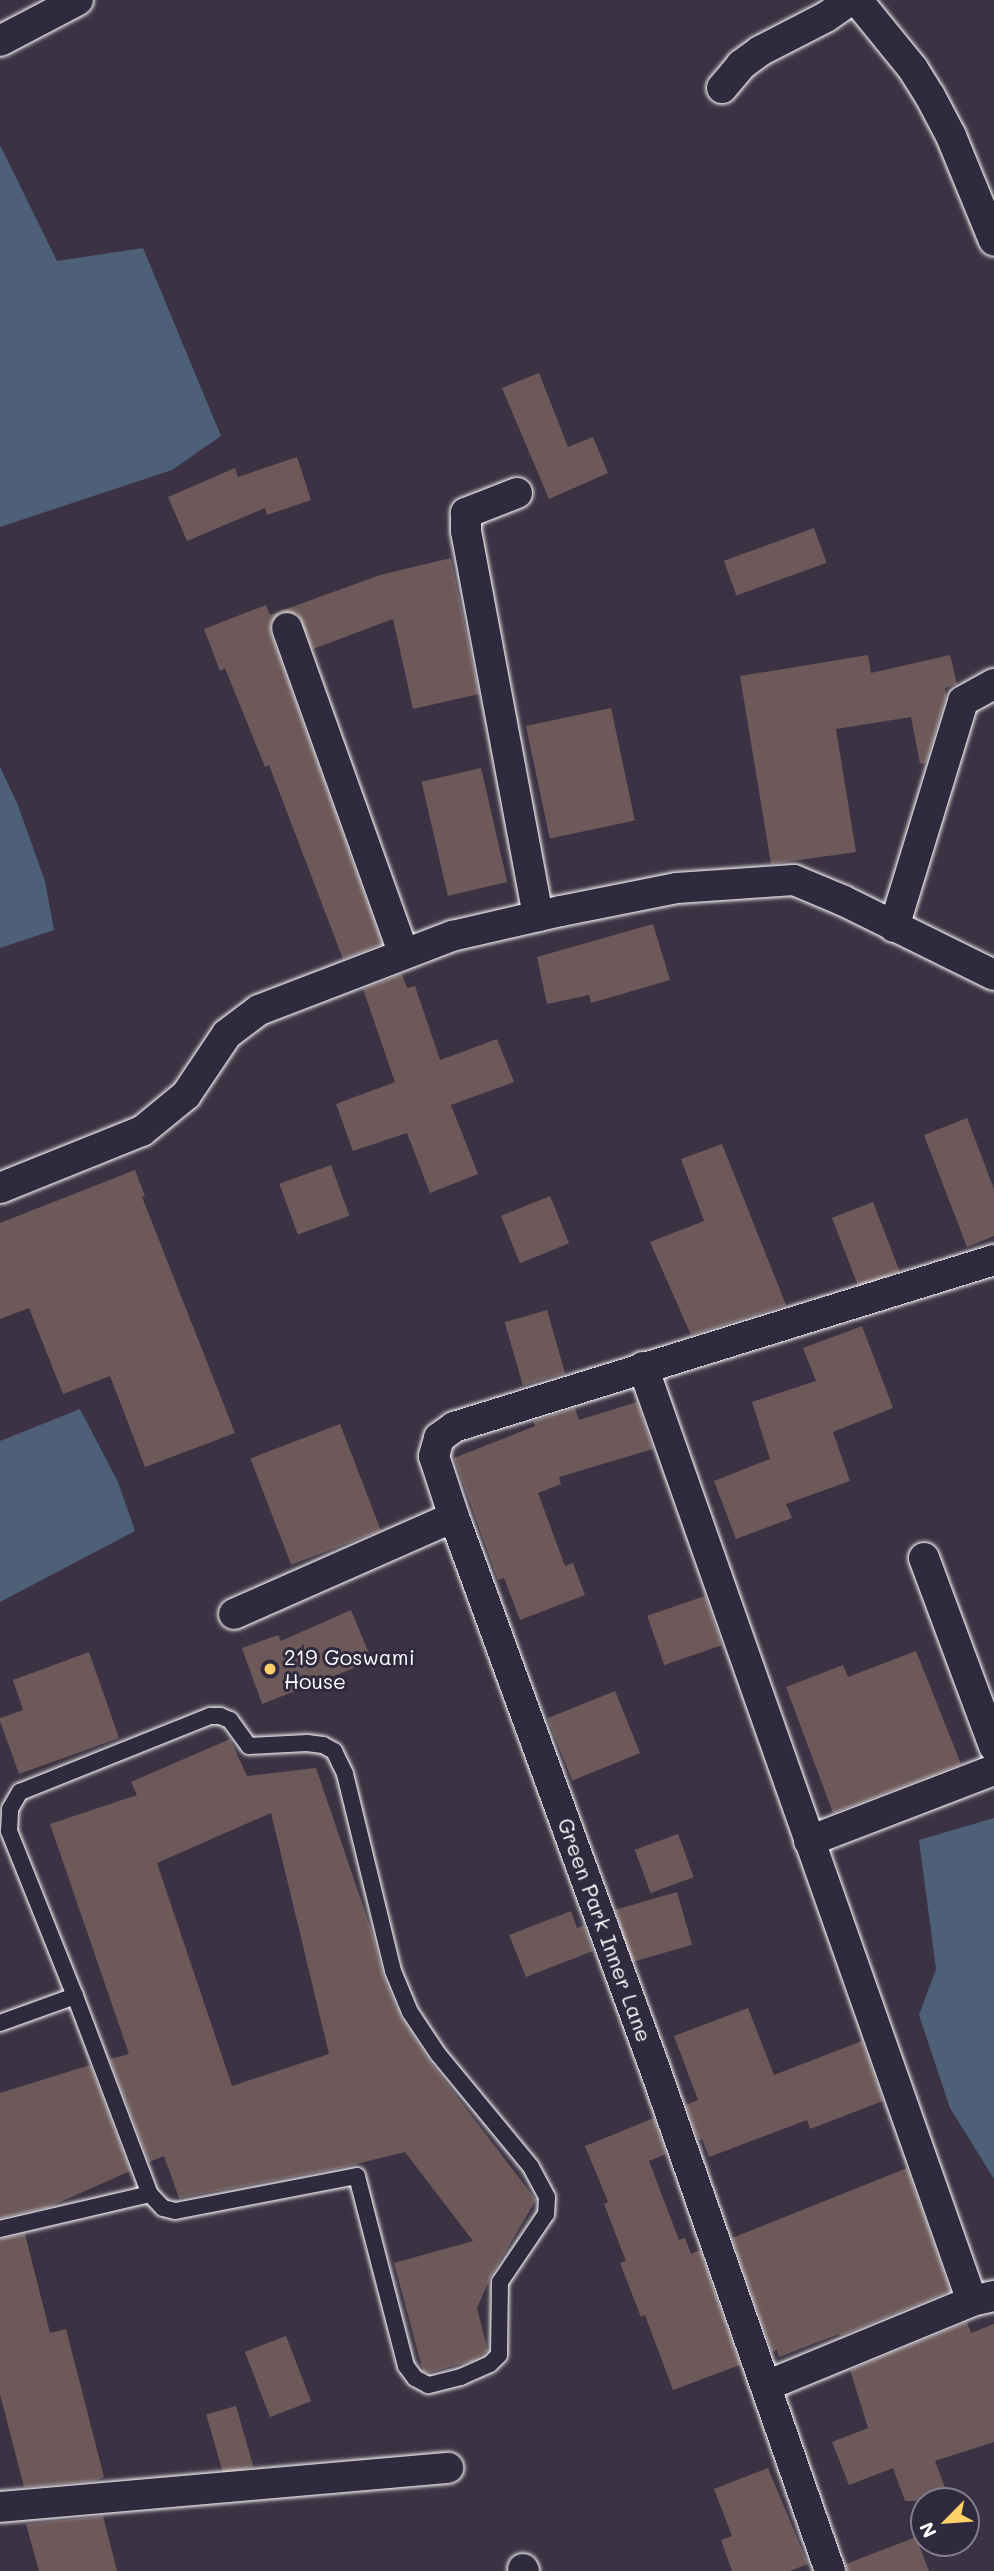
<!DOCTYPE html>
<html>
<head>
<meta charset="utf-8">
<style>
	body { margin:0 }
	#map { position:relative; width:994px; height:2571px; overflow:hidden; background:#3b3343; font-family:Mali,sans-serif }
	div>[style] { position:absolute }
	.water>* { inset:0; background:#4e5f78 }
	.building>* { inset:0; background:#6d595a; transform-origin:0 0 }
	.roads { filter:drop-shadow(0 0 2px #fff) drop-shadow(0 0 2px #fff) }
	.service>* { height:16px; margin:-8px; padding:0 8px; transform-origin:8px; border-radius:8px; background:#2f2a3d }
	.minor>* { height:30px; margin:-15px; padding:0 15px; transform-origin:15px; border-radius:15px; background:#2f2a3d }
	.dots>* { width:19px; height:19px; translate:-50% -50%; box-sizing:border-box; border:4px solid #2f2a3d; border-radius:50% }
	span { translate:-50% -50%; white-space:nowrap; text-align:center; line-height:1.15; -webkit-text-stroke:6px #2f2a3d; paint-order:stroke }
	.poi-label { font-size:21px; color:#fff }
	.left { translate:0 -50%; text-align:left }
	.street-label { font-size:21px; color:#fff }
	.north { position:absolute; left:910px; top:2487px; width:70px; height:70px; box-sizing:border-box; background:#2f2a3d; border:2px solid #827f8b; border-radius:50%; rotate:245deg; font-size:19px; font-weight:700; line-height:28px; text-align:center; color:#fff }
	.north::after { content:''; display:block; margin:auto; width:24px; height:32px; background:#ffd166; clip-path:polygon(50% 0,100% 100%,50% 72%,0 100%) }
</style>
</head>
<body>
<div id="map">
	<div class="water">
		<div style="clip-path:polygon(0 145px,57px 261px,143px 248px,221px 436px,172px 470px,0 527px)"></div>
		<div style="clip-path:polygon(0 767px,17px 803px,45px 881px,54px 930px,0 948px)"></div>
		<div style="clip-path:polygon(80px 1409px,118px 1482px,135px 1531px,0 1602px,0 1441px)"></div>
		<div style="clip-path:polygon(994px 1818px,994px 2179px,950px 2108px,919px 2015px,936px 1969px,919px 1840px)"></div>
	</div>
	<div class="building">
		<div style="clip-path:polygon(539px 373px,568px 447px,593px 437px,608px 473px,549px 499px,502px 388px)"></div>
		<div style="clip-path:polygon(297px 457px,311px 500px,267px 515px,265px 508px,187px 541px,168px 497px,235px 468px,238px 477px)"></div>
		<div style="left:814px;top:528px;width:37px;height:96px;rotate:70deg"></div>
		<div style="clip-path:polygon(451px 558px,479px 694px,413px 709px,393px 619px,313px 649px,298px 614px,280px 612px,270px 624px,271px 634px,382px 944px,343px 959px,269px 765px,265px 767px,225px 668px,220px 671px,204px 629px,266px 605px,270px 615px,380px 575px)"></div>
		<div style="clip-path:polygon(868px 655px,871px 673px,950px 655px,957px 684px,945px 688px,946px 696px,926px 763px,920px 764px,911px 717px,836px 729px,856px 852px,771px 864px,740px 676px)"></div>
		<div style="left:611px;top:708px;width:115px;height:87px;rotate:78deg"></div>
		<div style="left:481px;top:768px;width:117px;height:61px;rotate:77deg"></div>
		<div style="clip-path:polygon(653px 924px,670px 980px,591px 1003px,589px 995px,547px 1004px,537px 957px)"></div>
		<div style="clip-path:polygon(402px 974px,407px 988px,415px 986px,440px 1060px,497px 1039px,514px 1082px,451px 1105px,478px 1174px,430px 1193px,407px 1133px,353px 1151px,336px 1104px,395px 1082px,363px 989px)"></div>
		<div style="clip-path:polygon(967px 1118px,994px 1189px,994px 1236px,967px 1247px,924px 1135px)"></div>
		<div style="clip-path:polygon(722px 1144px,786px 1305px,691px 1335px,650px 1242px,704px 1221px,681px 1159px)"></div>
		<div style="left:331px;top:1165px;width:54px;height:55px;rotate:70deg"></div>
		<div style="clip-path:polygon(135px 1170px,145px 1196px,142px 1197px,235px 1433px,145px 1467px,110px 1376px,63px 1394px,29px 1308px,0 1319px,0 1223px)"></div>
		<div style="left:550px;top:1196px;width:51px;height:53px;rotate:68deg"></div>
		<div style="left:873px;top:1202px;width:74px;height:44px;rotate:69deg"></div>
		<div style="left:547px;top:1310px;width:66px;height:44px;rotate:74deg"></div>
		<div style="clip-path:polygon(862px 1326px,893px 1408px,833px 1432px,850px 1481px,786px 1504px,792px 1518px,736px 1539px,714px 1481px,770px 1459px,752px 1402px,816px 1381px,803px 1348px)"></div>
		<div style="clip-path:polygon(637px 1402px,653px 1449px,559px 1477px,561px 1484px,538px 1493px,565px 1566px,573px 1563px,585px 1595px,520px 1620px,504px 1578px,498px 1580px,454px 1458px,535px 1426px,533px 1421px,575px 1408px,579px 1420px)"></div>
		<div style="left:340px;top:1424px;width:114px;height:96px;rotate:69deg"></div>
		<div style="left:705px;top:1596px;width:52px;height:61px;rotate:71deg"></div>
		<div style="clip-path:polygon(351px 1610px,372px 1661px,262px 1704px,242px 1648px,278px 1635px,281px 1641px)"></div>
		<div style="clip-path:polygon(916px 1651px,961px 1764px,833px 1813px,786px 1687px,843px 1665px,848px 1677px)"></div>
		<div style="clip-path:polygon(89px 1652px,119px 1738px,19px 1774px,0 1721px,0 1718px,23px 1710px,13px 1680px)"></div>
		<div style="left:615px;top:1691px;width:67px;height:73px;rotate:68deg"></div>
		<div style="clip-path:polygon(evenodd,230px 1739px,247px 1776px,316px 1768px,373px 1935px,383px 1975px,400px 2016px,429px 2060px,536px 2200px,491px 2276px,477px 2308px,488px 2351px,472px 2361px,427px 2373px,423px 2371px,394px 2263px,473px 2241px,405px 2152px,340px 2168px,179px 2198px,164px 2156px,149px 2162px,110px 2059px,129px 2054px,50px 1824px,137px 1795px,131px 1782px,230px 1739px,271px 1813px,329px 2054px,232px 2086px,157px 1863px,271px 1813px)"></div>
		<div style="left:678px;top:1834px;width:46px;height:46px;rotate:70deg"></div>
		<div style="left:677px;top:1892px;width:55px;height:64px;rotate:74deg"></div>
		<div style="clip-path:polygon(571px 1911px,577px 1928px,584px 1925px,593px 1951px,526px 1977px,509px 1935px)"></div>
		<div style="clip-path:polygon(748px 2008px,774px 2075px,862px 2041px,883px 2101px,810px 2129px,807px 2120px,709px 2157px,702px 2139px,699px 2141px,686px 2105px,698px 2100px,674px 2036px)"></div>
		<div style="clip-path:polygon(90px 2065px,130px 2171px,49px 2207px,0 2218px,0 2093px)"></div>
		<div style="clip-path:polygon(654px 2118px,666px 2154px,649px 2161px,679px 2240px,685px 2238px,691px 2254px,700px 2250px,740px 2365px,673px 2390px,645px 2315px,641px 2317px,620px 2263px,626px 2261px,604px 2204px,608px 2202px,585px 2146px)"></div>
		<div style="clip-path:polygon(907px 2168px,950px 2291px,840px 2336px,839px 2334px,779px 2357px,777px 2350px,772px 2352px,732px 2238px)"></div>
		<div style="clip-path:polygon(25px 2234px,50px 2333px,66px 2329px,104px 2477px,94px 2481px,24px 2487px,0 2394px,0 2239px)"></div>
		<div style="clip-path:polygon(967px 2322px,971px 2333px,994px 2324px,994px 2442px,935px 2461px,950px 2501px,905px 2501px,893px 2468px,849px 2485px,832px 2442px,868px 2428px,850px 2370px)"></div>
		<div style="left:286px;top:2336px;width:70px;height:44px;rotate:69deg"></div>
		<div style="left:236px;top:2406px;width:63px;height:31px;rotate:74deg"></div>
		<div style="clip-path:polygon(768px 2468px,808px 2564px,790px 2571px,732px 2571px,721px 2540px,732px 2536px,714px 2489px)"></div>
		<div style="clip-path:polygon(103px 2516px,117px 2571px,39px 2571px,26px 2524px)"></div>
		<div style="clip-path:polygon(916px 2537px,929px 2571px,847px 2571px,846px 2564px)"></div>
	</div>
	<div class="roads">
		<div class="service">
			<div style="left:75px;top:1996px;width:212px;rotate:69.3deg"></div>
			<div style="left:0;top:2023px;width:80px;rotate:-19.8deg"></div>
			<div style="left:75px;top:1996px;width:178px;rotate:-111.8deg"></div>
			<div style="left:9px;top:1831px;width:22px;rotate:-87deg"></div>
			<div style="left:10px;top:1809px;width:20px;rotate:-60deg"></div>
			<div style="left:20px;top:1792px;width:205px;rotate:-21.8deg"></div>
			<div style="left:210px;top:1716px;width:10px"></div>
			<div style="left:220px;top:1716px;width:11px;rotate:22deg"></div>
			<div style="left:230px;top:1720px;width:32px;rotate:54deg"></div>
			<div style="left:249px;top:1746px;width:58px;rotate:-3deg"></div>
			<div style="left:307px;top:1743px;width:16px;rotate:7deg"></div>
			<div style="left:323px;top:1745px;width:13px;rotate:29deg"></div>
			<div style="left:334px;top:1751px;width:25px;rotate:64deg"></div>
			<div style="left:345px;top:1774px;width:203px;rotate:76.3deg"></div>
			<div style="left:393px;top:1971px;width:44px;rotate:67.5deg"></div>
			<div style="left:410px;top:2012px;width:50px;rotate:56.3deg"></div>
			<div style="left:438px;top:2054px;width:146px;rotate:50.5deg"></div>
			<div style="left:531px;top:2167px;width:34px;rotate:62deg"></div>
			<div style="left:547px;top:2197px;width:17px;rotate:93deg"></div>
			<div style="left:546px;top:2214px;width:82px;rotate:124.1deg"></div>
			<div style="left:500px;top:2282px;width:73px;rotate:90.8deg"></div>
			<div style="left:499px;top:2355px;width:13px;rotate:135deg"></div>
			<div style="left:490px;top:2364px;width:32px;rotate:156deg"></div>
			<div style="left:461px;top:2377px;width:34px;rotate:166deg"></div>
			<div style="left:428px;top:2385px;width:15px;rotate:-152deg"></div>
			<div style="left:415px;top:2378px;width:15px;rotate:-127deg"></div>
			<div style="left:406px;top:2366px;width:196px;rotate:-104.5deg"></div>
			<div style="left:357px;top:2176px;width:185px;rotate:169.1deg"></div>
			<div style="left:175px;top:2211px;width:12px;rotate:-166deg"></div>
			<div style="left:163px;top:2208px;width:19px;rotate:-133deg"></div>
			<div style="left:150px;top:2194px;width:154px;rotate:166.9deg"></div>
		</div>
		<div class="minor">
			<div style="left:857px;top:0;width:89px;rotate:50.9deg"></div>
			<div style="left:913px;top:69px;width:32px;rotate:58deg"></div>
			<div style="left:930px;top:96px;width:45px;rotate:62.3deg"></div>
			<div style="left:951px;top:136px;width:113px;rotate:67.7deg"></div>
			<div style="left:0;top:41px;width:88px;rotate:-27.7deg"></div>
			<div style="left:722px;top:88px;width:30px;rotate:-50deg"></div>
			<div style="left:741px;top:65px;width:24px;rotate:-36deg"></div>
			<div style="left:760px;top:51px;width:74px;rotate:-27.3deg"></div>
			<div style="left:826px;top:17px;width:29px;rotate:-35deg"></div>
			<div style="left:517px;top:493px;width:55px;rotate:158.6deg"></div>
			<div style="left:466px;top:513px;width:18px;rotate:90deg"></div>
			<div style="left:466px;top:531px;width:392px;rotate:79.4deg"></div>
			<div style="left:287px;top:628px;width:346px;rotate:70.3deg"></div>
			<div style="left:894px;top:927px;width:236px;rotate:-73deg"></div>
			<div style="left:963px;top:701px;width:35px;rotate:-29deg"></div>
			<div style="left:0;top:1188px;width:153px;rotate:-21.9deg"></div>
			<div style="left:142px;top:1131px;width:57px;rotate:-39.3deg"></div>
			<div style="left:186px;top:1095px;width:73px;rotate:-56.1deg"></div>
			<div style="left:227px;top:1034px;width:40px;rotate:-37deg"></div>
			<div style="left:259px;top:1010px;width:207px;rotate:-21deg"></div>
			<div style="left:452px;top:936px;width:112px;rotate:-12.9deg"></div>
			<div style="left:561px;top:911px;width:118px;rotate:-11.2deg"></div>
			<div style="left:677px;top:888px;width:117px;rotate:-3.9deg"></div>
			<div style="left:794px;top:880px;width:54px;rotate:22.8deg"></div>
			<div style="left:844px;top:901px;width:167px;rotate:26.3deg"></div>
			<div style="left:643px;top:1367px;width:990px;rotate:70.6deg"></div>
			<div style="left:454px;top:1517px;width:64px;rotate:-108.2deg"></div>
			<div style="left:434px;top:1456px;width:19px;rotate:-74deg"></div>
			<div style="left:439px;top:1438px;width:19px;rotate:-36deg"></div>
			<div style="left:454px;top:1427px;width:565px;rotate:-17.18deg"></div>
			<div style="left:924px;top:1558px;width:201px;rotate:69.6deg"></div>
			<div style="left:234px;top:1614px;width:240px;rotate:-23.8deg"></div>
			<div style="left:454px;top:1517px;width:587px;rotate:69.99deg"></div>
			<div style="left:655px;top:2069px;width:532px;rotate:70.78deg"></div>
			<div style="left:809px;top:1841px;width:198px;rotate:-21deg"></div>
			<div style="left:766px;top:2386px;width:223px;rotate:-22.4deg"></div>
			<div style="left:972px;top:2301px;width:23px;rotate:-13deg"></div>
			<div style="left:0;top:2507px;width:450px;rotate:-5deg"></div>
			<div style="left:523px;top:2569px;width:2px;rotate:63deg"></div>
		</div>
	</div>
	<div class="dots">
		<div style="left:270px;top:1669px;background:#ffd166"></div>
	</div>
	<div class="poi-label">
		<span class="left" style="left:284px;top:1669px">219 Goswami<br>House</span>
	</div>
	<div class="street-label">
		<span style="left:605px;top:1930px;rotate:70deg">Green Park Inner Lane</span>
	</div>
	<div class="north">N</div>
</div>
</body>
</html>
